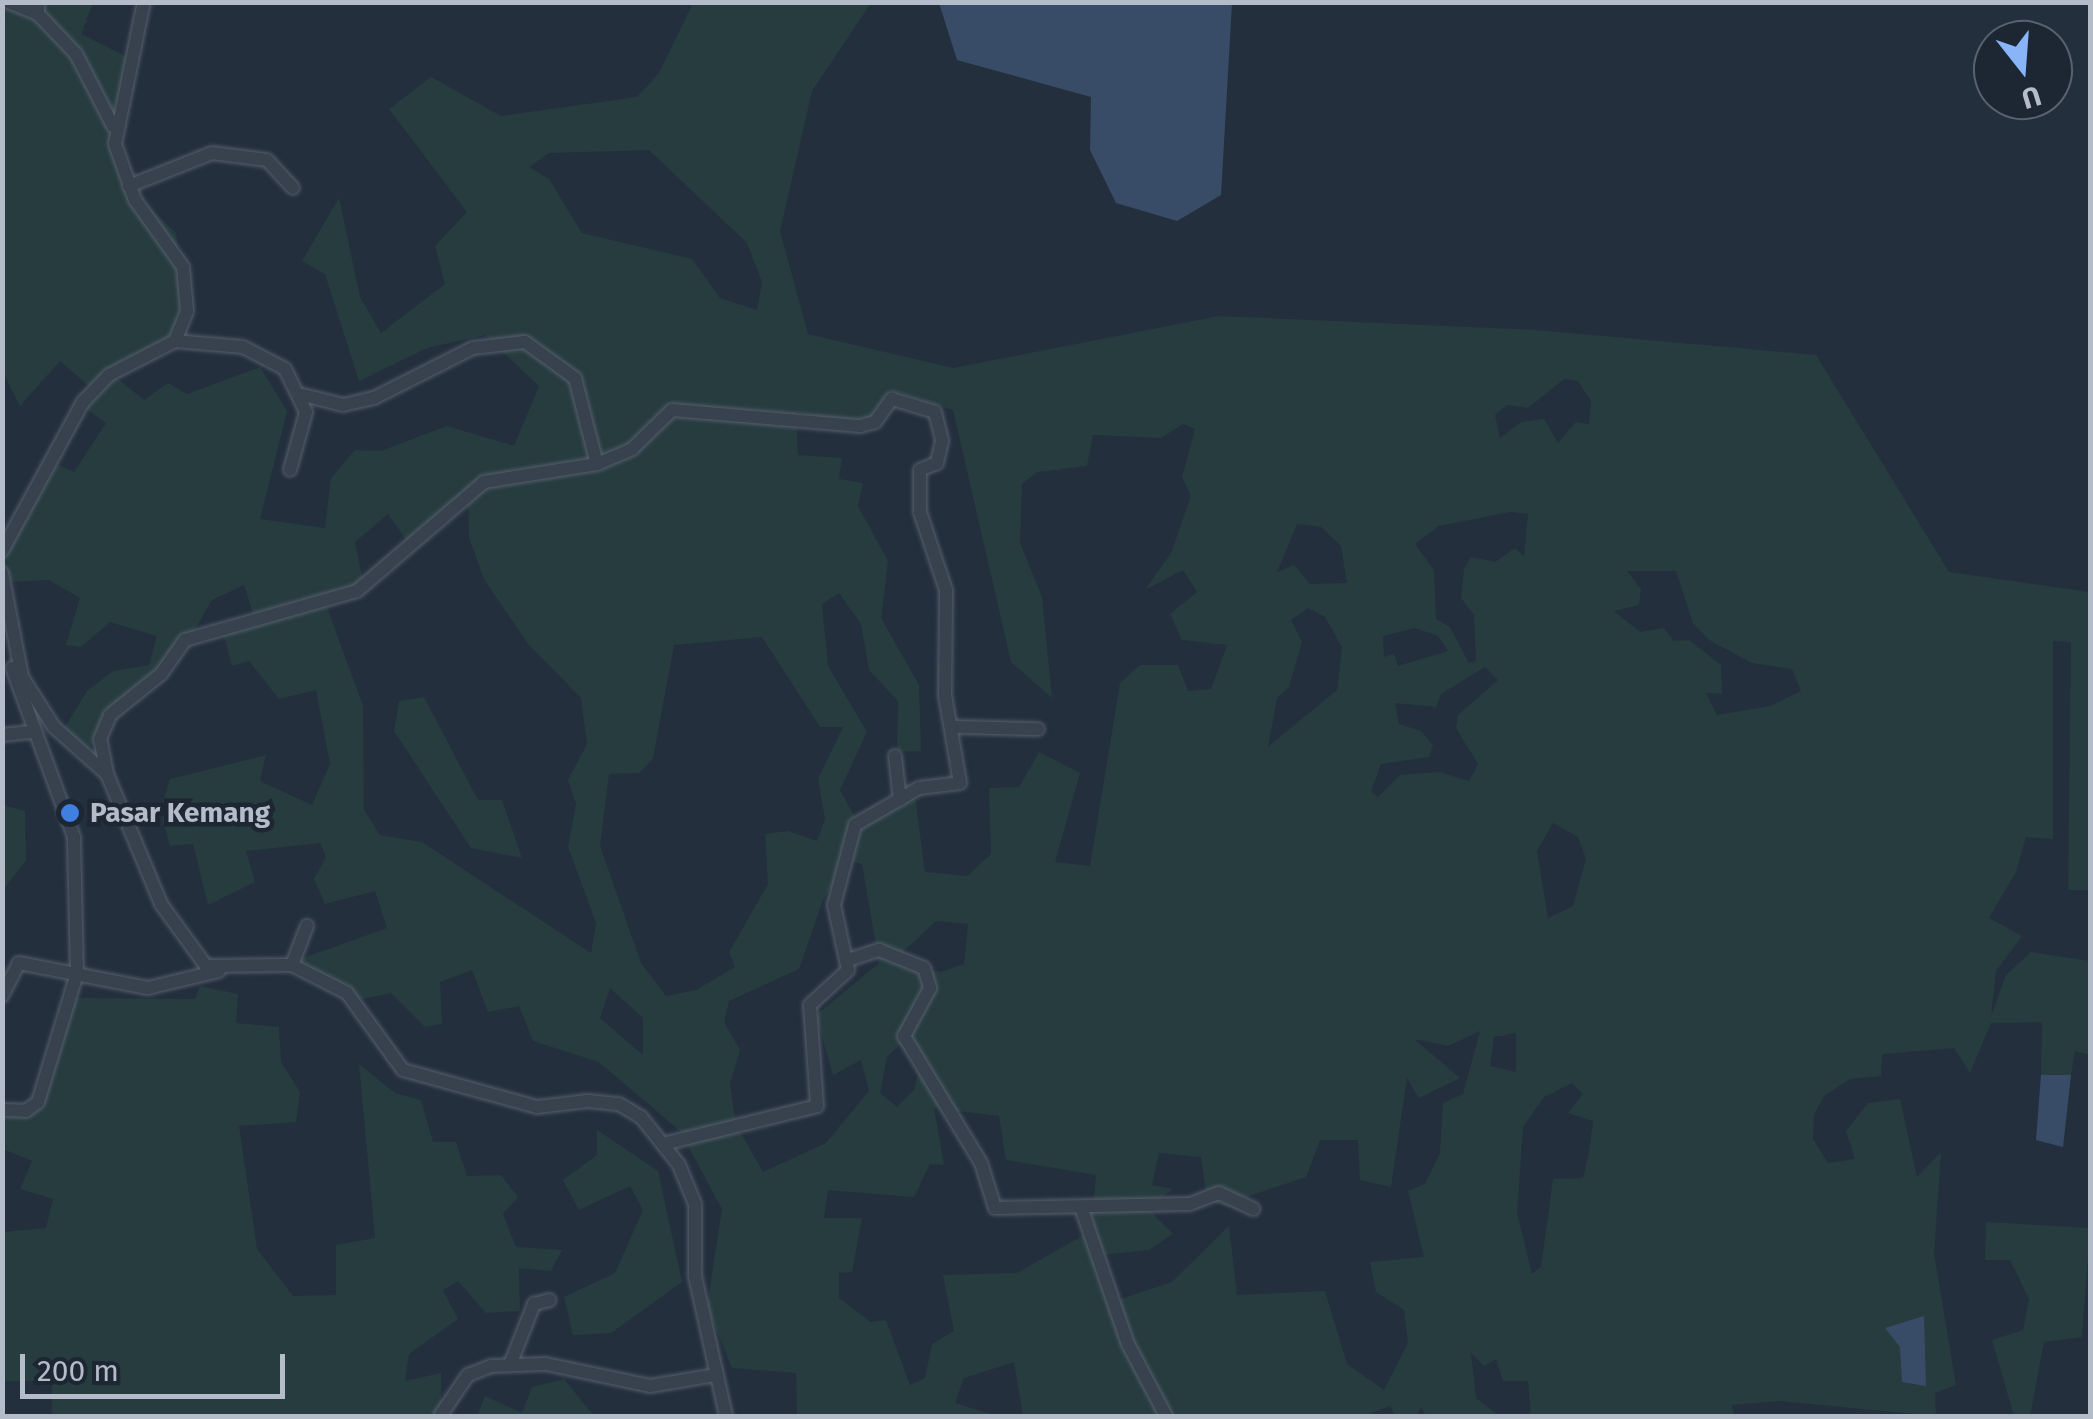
<!DOCTYPE html>
<html>
<head>
<meta charset="utf-8">
<style>
	body { margin:0 }
	#map { position:relative; width:2093px; height:1419px; overflow:hidden; background:#242f3e; font-family:"Fira Sans",sans-serif }
	div>[style] { position:absolute }
	.green>* { inset:0; background:#263c3f }
	.water>* { inset:0; background:#394c67 }
	.roads { filter:drop-shadow(0 0 2px #565f6c) drop-shadow(0 0 2px #565f6c) }
	.minor>* { height:12px; margin:-6px; padding:0 6px; transform-origin:6px; border-radius:6px; background:#38414e }
	.dots>* { width:28px; height:28px; translate:-50% -50%; box-sizing:border-box; border:5px solid #1d2633; border-radius:50% }
	span { translate:-50% -50%; white-space:nowrap; text-align:center; line-height:1.15; -webkit-text-stroke:9px #1d2633; paint-order:stroke }
	.poi-label { font-size:28px; color:#b4bcc9; font-weight:700 }
	.left { translate:0 -50%; text-align:left }
	.frame { position:absolute; inset:0; border:5px solid #b4bcc9; pointer-events:none }
	.north { position:absolute; left:1973px; top:20px; width:100px; height:100px; box-sizing:border-box; background:#1d2633; border:2px solid #59626f; border-radius:50%; rotate:163deg; font-size:28px; font-weight:700; line-height:40px; text-align:center; color:#b4bcc9 }
	.north::after { content:''; display:block; margin:auto; width:35px; height:45px; background:#8ab4f8; clip-path:polygon(50% 0,100% 100%,50% 72%,0 100%) }
	.scale { position:absolute; left:20px; top:1354px; width:265px; height:45px; box-sizing:border-box; border:5px solid #b4bcc9; border-top:0; padding-left:12px; font-size:30px; line-height:35px; white-space:nowrap; color:#b4bcc9; -webkit-text-stroke:8px #1d2633; paint-order:stroke }
</style>
</head>
<body>
<div id="map">
	<div class="green">
		<div style="clip-path:polygon(evenodd,3px 2px,10px 9px,14px 3px,93px 3px,81px 34px,133px 60px,110px 119px,127px 187px,176px 233px,183px 291px,173px 341px,112px 374px,144px 400px,168px 383px,187px 394px,260px 367px,287px 411px,260px 519px,325px 528px,331px 478px,355px 450px,381px 451px,447px 426px,514px 446px,539px 386px,485px 335px,427px 348px,359px 381px,325px 274px,302px 261px,339px 198px,360px 297px,381px 333px,445px 284px,435px 246px,467px 212px,389px 109px,431px 77px,501px 116px,637px 97px,659px 73px,693px 3px,871px 3px,812px 91px,780px 231px,808px 334px,953px 368px,1219px 316px,1536px 330px,1816px 355px,1949px 572px,2090px 592px,2090px 890px,2068px 890px,2071px 642px,2053px 641px,2053px 839px,2026px 837px,2016px 872px,1989px 918px,2022px 936px,1996px 971px,1991px 1016px,2006px 975px,2031px 952px,2090px 961px,2090px 1055px,2075px 1051px,2071px 1075px,2041px 1075px,2042px 1022px,1991px 1023px,1970px 1073px,1954px 1048px,1882px 1054px,1881px 1076px,1850px 1079px,1824px 1096px,1814px 1115px,1813px 1139px,1828px 1163px,1855px 1159px,1846px 1131px,1868px 1103px,1900px 1099px,1917px 1177px,1941px 1152px,1934px 1254px,1956px 1385px,1935px 1393px,1936px 1416px,1780px 1401px,1732px 1405px,1734px 1416px,1531px 1416px,1528px 1381px,1503px 1381px,1496px 1359px,1484px 1366px,1471px 1353px,1476px 1398px,1499px 1416px,1426px 1416px,1421px 1407px,1417px 1416px,1395px 1416px,1390px 1406px,1363px 1416px,1023px 1416px,1014px 1362px,964px 1378px,955px 1403px,997px 1416px,797px 1416px,796px 1373px,732px 1368px,707px 1307px,722px 1209px,680px 1131px,599px 1062px,533px 1041px,519px 1006px,488px 1012px,472px 970px,440px 982px,442px 1024px,425px 1027px,391px 993px,358px 1000px,295px 961px,387px 928px,375px 891px,325px 904px,314px 879px,326px 857px,320px 843px,246px 851px,255px 882px,208px 905px,193px 844px,170px 846px,160px 811px,170px 779px,266px 755px,260px 781px,312px 805px,330px 764px,316px 690px,279px 699px,249px 661px,232px 666px,222px 628px,254px 616px,244px 585px,212px 600px,166px 678px,129px 692px,87px 751px,65px 727px,87px 691px,113px 671px,149px 665px,157px 636px,110px 622px,81px 647px,66px 645px,80px 598px,49px 580px,3px 582px,3px 555px,47px 460px,74px 472px,106px 423px,78px 403px,89px 386px,60px 361px,20px 406px,3px 372px,3px 2px,649px 150px,747px 243px,762px 282px,757px 310px,720px 298px,692px 259px,582px 233px,549px 179px,529px 167px,549px 153px,649px 150px,3px 2px,1564px 379px,1578px 381px,1591px 401px,1589px 424px,1576px 422px,1558px 443px,1544px 419px,1521px 422px,1500px 438px,1495px 415px,1507px 405px,1528px 408px,1564px 379px,3px 2px,890px 390px,953px 410px,1011px 662px,1052px 698px,1042px 597px,1020px 543px,1022px 484px,1037px 472px,1087px 466px,1093px 435px,1161px 438px,1183px 424px,1195px 429px,1182px 477px,1191px 496px,1171px 553px,1145px 590px,1183px 570px,1197px 592px,1170px 614px,1182px 640px,1227px 645px,1211px 689px,1188px 691px,1178px 665px,1140px 665px,1120px 683px,1090px 866px,1055px 862px,1080px 773px,1039px 752px,1019px 787px,989px 788px,991px 854px,967px 876px,925px 872px,915px 796px,857px 821px,840px 790px,867px 732px,828px 666px,822px 604px,839px 593px,861px 624px,869px 670px,898px 701px,897px 752px,921px 751px,919px 685px,881px 618px,888px 561px,858px 506px,863px 483px,839px 479px,842px 458px,798px 455px,796px 412px,865px 426px,890px 390px,3px 2px,468px 493px,469px 538px,484px 579px,528px 644px,581px 698px,587px 744px,568px 780px,576px 804px,568px 847px,596px 923px,591px 953px,422px 842px,380px 835px,364px 810px,363px 706px,325px 602px,364px 586px,355px 542px,388px 514px,412px 548px,468px 493px,3px 2px,1510px 512px,1528px 514px,1524px 556px,1515px 548px,1495px 562px,1471px 557px,1464px 569px,1461px 598px,1474px 615px,1476px 661px,1469px 663px,1450px 627px,1436px 619px,1434px 570px,1415px 544px,1439px 526px,1510px 512px,3px 2px,1297px 524px,1321px 527px,1341px 546px,1347px 583px,1310px 584px,1294px 565px,1277px 572px,1297px 524px,3px 2px,1627px 571px,1676px 571px,1693px 623px,1709px 640px,1752px 663px,1792px 669px,1801px 691px,1770px 706px,1717px 715px,1706px 693px,1722px 694px,1721px 665px,1689px 640px,1674px 641px,1664px 628px,1640px 632px,1614px 611px,1639px 605px,1641px 589px,1627px 571px,3px 2px,1308px 608px,1325px 617px,1342px 647px,1337px 690px,1268px 747px,1277px 698px,1289px 687px,1302px 642px,1291px 620px,1308px 608px,3px 2px,1415px 628px,1438px 636px,1448px 651px,1398px 666px,1394px 654px,1384px 657px,1383px 636px,1415px 628px,3px 2px,762px 637px,820px 727px,843px 727px,818px 779px,825px 819px,817px 841px,788px 831px,765px 834px,768px 884px,729px 952px,735px 967px,696px 990px,666px 996px,641px 963px,600px 846px,609px 774px,640px 773px,653px 758px,674px 645px,762px 637px,3px 2px,1485px 667px,1498px 680px,1458px 715px,1456px 728px,1478px 764px,1469px 781px,1439px 772px,1400px 775px,1378px 797px,1371px 792px,1381px 764px,1429px 757px,1433px 745px,1421px 731px,1399px 724px,1395px 703px,1436px 707px,1441px 694px,1485px 667px,3px 2px,1553px 823px,1578px 837px,1586px 859px,1573px 906px,1548px 918px,1537px 851px,1553px 823px,3px 2px,851px 861px,862px 864px,879px 963px,816px 1015px,833px 1075px,861px 1060px,869px 1091px,826px 1143px,763px 1172px,736px 1125px,730px 1084px,740px 1050px,724px 1022px,729px 1001px,799px 969px,823px 900px,851px 861px,3px 2px,936px 921px,968px 924px,964px 964px,941px 972px,913px 966px,902px 953px,936px 921px,3px 2px,610px 988px,643px 1018px,643px 1055px,600px 1018px,610px 988px,3px 2px,1480px 1031px,1463px 1094px,1443px 1103px,1440px 1153px,1425px 1184px,1408px 1191px,1424px 1257px,1370px 1262px,1376px 1292px,1404px 1310px,1408px 1343px,1384px 1390px,1347px 1364px,1325px 1291px,1237px 1295px,1229px 1226px,1172px 1282px,1111px 1302px,1102px 1255px,1149px 1250px,1173px 1234px,1147px 1208px,1173px 1189px,1152px 1185px,1159px 1153px,1201px 1157px,1207px 1201px,1236px 1209px,1240px 1199px,1306px 1177px,1320px 1140px,1358px 1140px,1360px 1180px,1391px 1187px,1407px 1078px,1419px 1098px,1460px 1078px,1414px 1039px,1448px 1046px,1480px 1031px,3px 2px,1516px 1033px,1516px 1072px,1490px 1066px,1494px 1037px,1516px 1033px,3px 2px,899px 1045px,920px 1065px,914px 1090px,897px 1107px,880px 1093px,887px 1057px,899px 1045px,3px 2px,1572px 1083px,1583px 1094px,1568px 1113px,1593px 1121px,1589px 1152px,1583px 1178px,1553px 1179px,1541px 1267px,1532px 1274px,1517px 1213px,1523px 1127px,1544px 1097px,1572px 1083px,3px 2px,934px 1108px,999px 1116px,1006px 1160px,1096px 1175px,1091px 1231px,1017px 1273px,943px 1275px,954px 1331px,932px 1344px,925px 1378px,910px 1385px,886px 1320px,871px 1322px,839px 1298px,839px 1273px,852px 1272px,862px 1218px,824px 1218px,828px 1190px,914px 1197px,930px 1164px,944px 1165px,934px 1108px)"></div>
		<div style="clip-path:polygon(424px 697px,478px 800px,502px 800px,522px 858px,471px 848px,394px 731px,399px 701px)"></div>
		<div style="clip-path:polygon(3px 805px,25px 811px,26px 860px,3px 890px)"></div>
		<div style="clip-path:polygon(200px 986px,238px 994px,236px 1023px,279px 1027px,281px 1062px,300px 1092px,296px 1122px,239px 1126px,257px 1249px,293px 1296px,336px 1295px,336px 1245px,375px 1238px,359px 1064px,395px 1093px,421px 1100px,433px 1142px,456px 1142px,467px 1176px,501px 1175px,518px 1197px,503px 1214px,516px 1247px,562px 1250px,551px 1271px,519px 1268px,520px 1311px,486px 1313px,458px 1281px,443px 1290px,458px 1319px,409px 1354px,405px 1381px,441px 1373px,441px 1414px,478px 1414px,485px 1396px,522px 1413px,532px 1387px,564px 1379px,594px 1416px,52px 1416px,52px 1381px,3px 1381px,3px 1232px,46px 1228px,53px 1199px,20px 1189px,32px 1161px,3px 1149px,2px 1116px,36px 1108px,74px 998px,195px 999px)"></div>
		<div style="clip-path:polygon(597px 1130px,658px 1171px,682px 1282px,611px 1333px,573px 1335px,564px 1297px,615px 1273px,643px 1210px,630px 1186px,579px 1210px,563px 1180px,597px 1155px)"></div>
		<div style="clip-path:polygon(1986px 1222px,2090px 1228px,2082px 1337px,2044px 1342px,2030px 1416px,2014px 1416px,1992px 1340px,2023px 1330px,2029px 1299px,2010px 1260px,1985px 1260px)"></div>
	</div>
	<div class="water">
		<div style="clip-path:polygon(939px 3px,1232px 3px,1221px 195px,1177px 221px,1116px 203px,1090px 150px,1091px 97px,957px 60px)"></div>
		<div style="clip-path:polygon(2041px 1075px,2071px 1075px,2063px 1147px,2036px 1140px)"></div>
		<div style="clip-path:polygon(1924px 1316px,1926px 1386px,1902px 1382px,1900px 1347px,1885px 1328px)"></div>
	</div>
	<div class="roads">
		<div class="minor">
			<div style="left:8px;top:2px;width:32px;rotate:22deg"></div>
			<div style="left:38px;top:2px;width:12px;rotate:90deg"></div>
			<div style="left:38px;top:14px;width:55px;rotate:46.5deg"></div>
			<div style="left:76px;top:54px;width:81px;rotate:62.8deg"></div>
			<div style="left:129px;top:186px;width:89px;rotate:-21.7deg"></div>
			<div style="left:212px;top:153px;width:55px;rotate:7.3deg"></div>
			<div style="left:267px;top:160px;width:38px;rotate:47deg"></div>
			<div style="left:175px;top:341px;width:68px;rotate:5deg"></div>
			<div style="left:243px;top:347px;width:47px;rotate:27.6deg"></div>
			<div style="left:285px;top:369px;width:48px;rotate:64deg"></div>
			<div style="left:306px;top:412px;width:60px;rotate:105.4deg"></div>
			<div style="left:303px;top:395px;width:41px;rotate:14deg"></div>
			<div style="left:343px;top:405px;width:32px;rotate:-13deg"></div>
			<div style="left:374px;top:398px;width:111px;rotate:-26.8deg"></div>
			<div style="left:473px;top:348px;width:52px;rotate:-6.6deg"></div>
			<div style="left:525px;top:342px;width:62px;rotate:35.8deg"></div>
			<div style="left:575px;top:378px;width:89px;rotate:75.7deg"></div>
			<div style="left:2px;top:551px;width:170px;rotate:-61.5deg"></div>
			<div style="left:83px;top:402px;width:37px;rotate:-46deg"></div>
			<div style="left:109px;top:375px;width:74px;rotate:-27.3deg"></div>
			<div style="left:175px;top:341px;width:32px;rotate:-68deg"></div>
			<div style="left:187px;top:311px;width:44px;rotate:-95.2deg"></div>
			<div style="left:183px;top:267px;width:82px;rotate:-125.6deg"></div>
			<div style="left:135px;top:200px;width:59px;rotate:-109.7deg"></div>
			<div style="left:115px;top:144px;width:145px;rotate:-78.5deg"></div>
			<div style="left:2px;top:573px;width:106px;rotate:79.1deg"></div>
			<div style="left:22px;top:677px;width:59px;rotate:57.4deg"></div>
			<div style="left:54px;top:727px;width:71px;rotate:41.6deg"></div>
			<div style="left:107px;top:774px;width:141px;rotate:67.4deg"></div>
			<div style="left:161px;top:904px;width:77px;rotate:54deg"></div>
			<div style="left:206px;top:966px;width:86px;rotate:-0.7deg"></div>
			<div style="left:292px;top:965px;width:62px;rotate:27deg"></div>
			<div style="left:347px;top:993px;width:95px;rotate:54deg"></div>
			<div style="left:403px;top:1070px;width:139px;rotate:15.4deg"></div>
			<div style="left:537px;top:1107px;width:51px;rotate:-6.7deg"></div>
			<div style="left:588px;top:1101px;width:31px;rotate:6deg"></div>
			<div style="left:619px;top:1104px;width:26px;rotate:31deg"></div>
			<div style="left:641px;top:1117px;width:61px;rotate:51.6deg"></div>
			<div style="left:679px;top:1165px;width:42px;rotate:67.7deg"></div>
			<div style="left:695px;top:1204px;width:72px;rotate:90deg"></div>
			<div style="left:695px;top:1276px;width:143px;rotate:77.5deg"></div>
			<div style="left:955px;top:727px;width:83px;rotate:1.4deg"></div>
			<div style="left:2px;top:735px;width:31px;rotate:-6deg"></div>
			<div style="left:895px;top:756px;width:44px;rotate:83.5deg"></div>
			<div style="left:107px;top:774px;width:36px;rotate:-101deg"></div>
			<div style="left:100px;top:739px;width:26px;rotate:-67deg"></div>
			<div style="left:110px;top:715px;width:65px;rotate:-38.8deg"></div>
			<div style="left:161px;top:674px;width:42px;rotate:-54.8deg"></div>
			<div style="left:185px;top:640px;width:179px;rotate:-15.9deg"></div>
			<div style="left:357px;top:591px;width:167px;rotate:-40.6deg"></div>
			<div style="left:484px;top:482px;width:114px;rotate:-9.1deg"></div>
			<div style="left:597px;top:464px;width:38px;rotate:-23deg"></div>
			<div style="left:632px;top:449px;width:56px;rotate:-44.3deg"></div>
			<div style="left:672px;top:410px;width:189px;rotate:4.9deg"></div>
			<div style="left:860px;top:426px;width:16px;rotate:-15deg"></div>
			<div style="left:875px;top:422px;width:29px;rotate:-54deg"></div>
			<div style="left:892px;top:399px;width:45px;rotate:16.8deg"></div>
			<div style="left:935px;top:412px;width:30px;rotate:76deg"></div>
			<div style="left:942px;top:441px;width:23px;rotate:103deg"></div>
			<div style="left:937px;top:463px;width:18px;rotate:158deg"></div>
			<div style="left:920px;top:470px;width:42px;rotate:90deg"></div>
			<div style="left:920px;top:512px;width:82px;rotate:71.6deg"></div>
			<div style="left:946px;top:590px;width:105px;rotate:90.5deg"></div>
			<div style="left:945px;top:695px;width:89px;rotate:80.3deg"></div>
			<div style="left:960px;top:783px;width:41px;rotate:173deg"></div>
			<div style="left:919px;top:788px;width:74px;rotate:150deg"></div>
			<div style="left:855px;top:825px;width:83px;rotate:104.7deg"></div>
			<div style="left:834px;top:905px;width:66px;rotate:77.8deg"></div>
			<div style="left:848px;top:970px;width:52px;rotate:137.4deg"></div>
			<div style="left:810px;top:1005px;width:101px;rotate:86deg"></div>
			<div style="left:817px;top:1106px;width:158px;rotate:166.1deg"></div>
			<div style="left:848px;top:960px;width:33px;rotate:-18deg"></div>
			<div style="left:879px;top:950px;width:48px;rotate:21.8deg"></div>
			<div style="left:924px;top:968px;width:21px;rotate:73deg"></div>
			<div style="left:930px;top:988px;width:55px;rotate:118.4deg"></div>
			<div style="left:904px;top:1036px;width:149px;rotate:58.8deg"></div>
			<div style="left:981px;top:1163px;width:47px;rotate:72.7deg"></div>
			<div style="left:995px;top:1208px;width:195px;rotate:-1.2deg"></div>
			<div style="left:1190px;top:1204px;width:31px;rotate:-21deg"></div>
			<div style="left:1219px;top:1193px;width:38px;rotate:25deg"></div>
			<div style="left:292px;top:965px;width:42px;rotate:-69deg"></div>
			<div style="left:2px;top:996px;width:37px;rotate:-63deg"></div>
			<div style="left:19px;top:963px;width:131px;rotate:11deg"></div>
			<div style="left:148px;top:988px;width:73px;rotate:-13.5deg"></div>
			<div style="left:2px;top:1110px;width:24px;rotate:2deg"></div>
			<div style="left:26px;top:1111px;width:15px;rotate:-37deg"></div>
			<div style="left:38px;top:1102px;width:134px;rotate:-73.1deg"></div>
			<div style="left:77px;top:974px;width:137px;rotate:-91.3deg"></div>
			<div style="left:74px;top:837px;width:180px;rotate:-110.1deg"></div>
			<div style="left:1082px;top:1210px;width:142px;rotate:71.1deg"></div>
			<div style="left:1128px;top:1344px;width:81px;rotate:62.2deg"></div>
			<div style="left:510px;top:1365px;width:66px;rotate:-68.5deg"></div>
			<div style="left:534px;top:1304px;width:16px;rotate:-14deg"></div>
			<div style="left:440px;top:1416px;width:50px;rotate:-55.7deg"></div>
			<div style="left:468px;top:1375px;width:26px;rotate:-21deg"></div>
			<div style="left:492px;top:1366px;width:54px;rotate:-2.1deg"></div>
			<div style="left:546px;top:1364px;width:106px;rotate:11.9deg"></div>
			<div style="left:650px;top:1386px;width:67px;rotate:-9.5deg"></div>
		</div>
	</div>
	<div class="dots">
		<div style="left:70px;top:813px;background:#3f7fe0"></div>
	</div>
	<div class="poi-label">
		<span class="left" style="left:90px;top:813px">Pasar Kemang</span>
	</div>
	<div class="frame"></div>
	<div class="north">U</div>
	<div class="scale">200 m</div>
</div>
</body>
</html>
